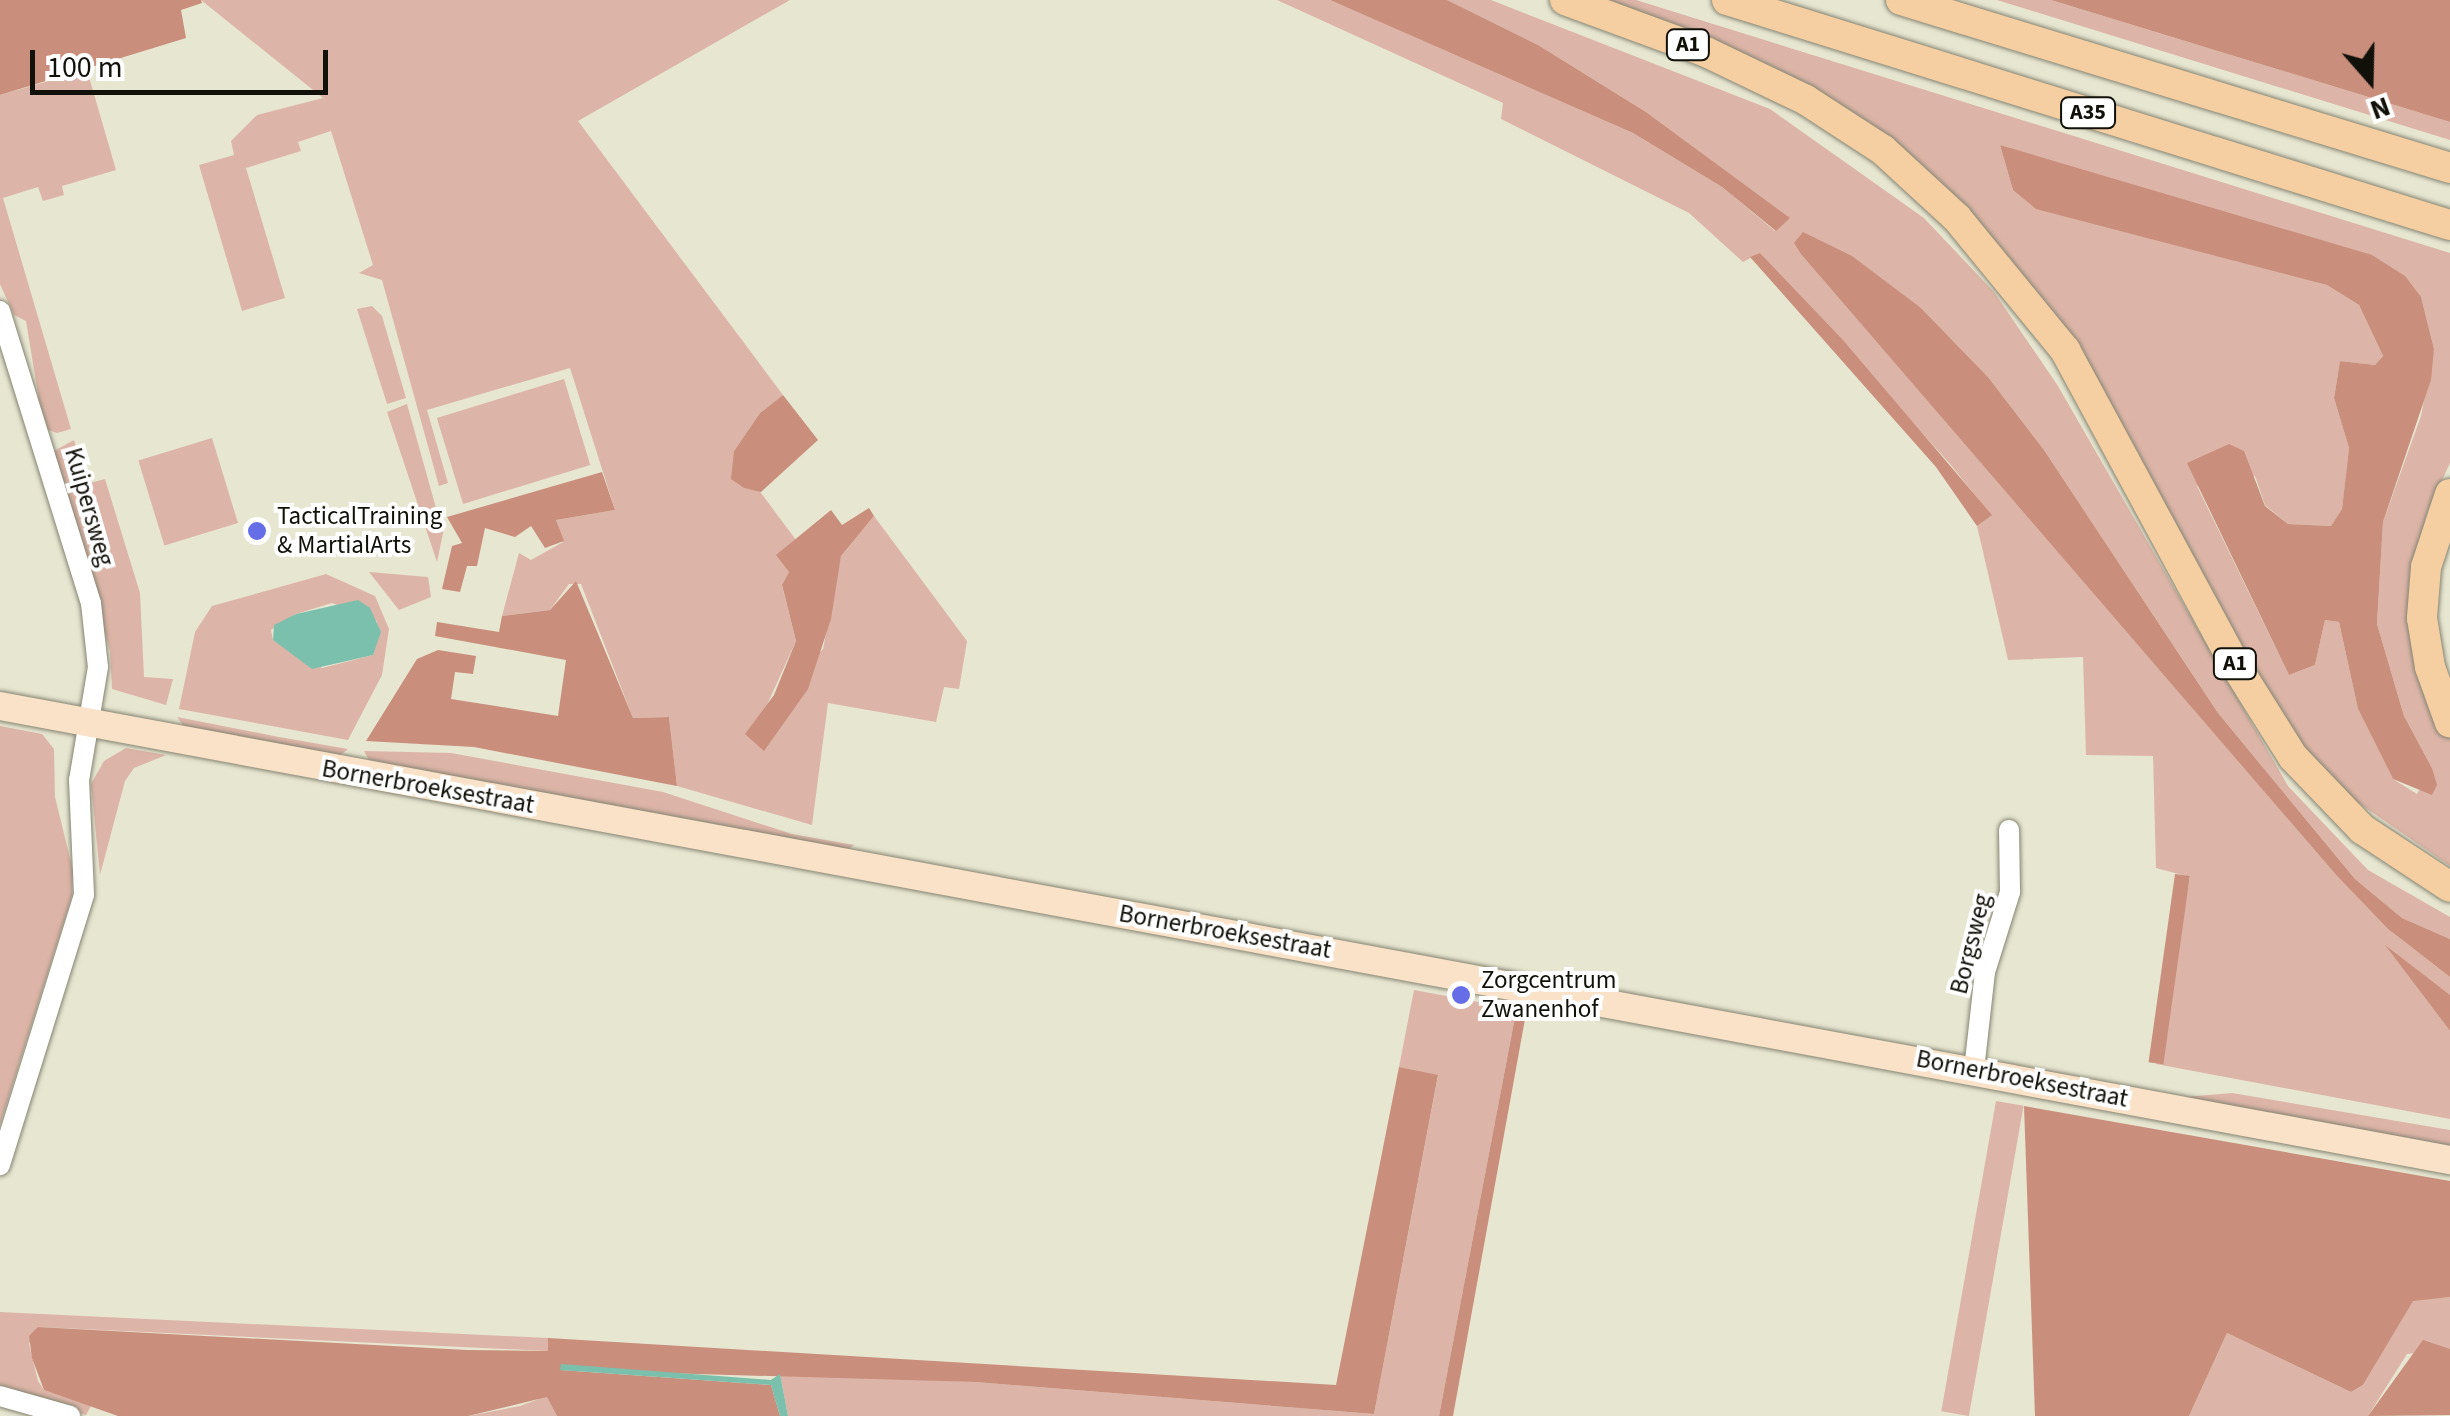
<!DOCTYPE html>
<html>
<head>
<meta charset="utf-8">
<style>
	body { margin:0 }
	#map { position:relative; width:2450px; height:1416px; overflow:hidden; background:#e7e6d1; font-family:"Source Sans 3",sans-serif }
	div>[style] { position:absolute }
	.green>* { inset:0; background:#ddb5a8; transform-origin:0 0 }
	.forest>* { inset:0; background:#c98e7c; transform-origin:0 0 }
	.water>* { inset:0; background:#7bc0ac }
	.roads { filter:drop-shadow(0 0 2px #858472) drop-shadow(0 0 2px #858472) }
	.minor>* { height:20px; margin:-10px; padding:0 10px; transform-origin:10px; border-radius:10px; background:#fff }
	.major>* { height:28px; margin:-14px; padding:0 14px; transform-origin:14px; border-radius:14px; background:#f9e2c7 }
	.highway>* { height:30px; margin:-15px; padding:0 15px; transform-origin:15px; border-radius:15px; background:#f5cfa2 }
	.dots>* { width:28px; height:28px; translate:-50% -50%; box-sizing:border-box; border:5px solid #fff; border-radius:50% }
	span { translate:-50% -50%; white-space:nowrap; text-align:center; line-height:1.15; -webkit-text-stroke:8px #fff; paint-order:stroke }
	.shield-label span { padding:2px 8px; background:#fff; border:2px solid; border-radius:8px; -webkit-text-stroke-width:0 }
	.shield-label { font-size:22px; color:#111009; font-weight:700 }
	.street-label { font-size:25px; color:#111009 }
	.poi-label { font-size:25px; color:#111009 }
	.left { translate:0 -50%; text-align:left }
	.north { position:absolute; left:2320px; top:30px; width:100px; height:100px; -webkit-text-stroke:8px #fff; paint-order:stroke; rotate:160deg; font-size:28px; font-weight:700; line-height:40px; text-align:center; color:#111009 }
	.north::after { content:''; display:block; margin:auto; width:35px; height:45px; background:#111009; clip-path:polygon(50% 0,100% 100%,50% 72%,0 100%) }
	.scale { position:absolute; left:30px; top:50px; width:298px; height:45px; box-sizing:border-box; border:5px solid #111009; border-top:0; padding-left:12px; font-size:30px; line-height:35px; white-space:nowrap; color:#111009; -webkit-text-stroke:8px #fff; paint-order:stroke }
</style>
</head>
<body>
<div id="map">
	<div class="green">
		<div style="clip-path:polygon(201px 0,790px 0,578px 121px,783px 395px,760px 413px,734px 451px,744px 488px,758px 489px,796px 540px,777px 555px,789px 572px,782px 586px,796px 641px,766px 707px,823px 649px,841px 556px,874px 516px,967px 641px,959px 689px,944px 687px,936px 722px,828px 703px,812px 825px,677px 786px,669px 717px,633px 718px,581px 584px,569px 584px,550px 610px,502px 616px,519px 553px,531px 560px,563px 542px,556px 520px,615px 510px,570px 368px,427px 410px,448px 483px,439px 486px,382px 280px,359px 273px,373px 265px,331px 131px,298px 142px,301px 151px,246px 168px,285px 298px,242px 311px,199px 165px,234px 155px,231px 141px,257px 115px,323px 98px)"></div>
		<div style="clip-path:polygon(1277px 0,1330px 0,1351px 9px,1633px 133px,1722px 187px,1775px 231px,1789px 218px,1646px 112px,1538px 45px,1447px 0,1491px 0,1770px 109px,1924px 218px,1994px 292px,2058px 386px,2288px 786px,2368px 870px,2450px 917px,2450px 939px,2402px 918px,2355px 879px,2218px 713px,2044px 450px,1988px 377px,1921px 308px,1794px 243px,2337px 876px,2388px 929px,2450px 977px,2450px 995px,2389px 950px,2450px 1031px,2450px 1119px,2156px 1064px,2190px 877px,2156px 868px,2153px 756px,2086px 755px,2083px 657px,2008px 660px,1977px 526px,1991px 515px,1950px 464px,1760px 253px,1743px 262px,1689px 213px,1501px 119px,1503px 103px)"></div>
		<div style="clip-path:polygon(evenodd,1601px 0,1636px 0,2450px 253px,2450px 463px,2427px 513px,2414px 569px,2438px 717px,2450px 738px,2450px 866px,2344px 793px,2290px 736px,2052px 311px,1953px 198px,1601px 0,2000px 145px,2421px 297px,2434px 349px,2421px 416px,2383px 522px,2377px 624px,2404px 716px,2432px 768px,2417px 794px,2393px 779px,2358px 709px,2339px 622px,2325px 620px,2315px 665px,2289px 675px,2197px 486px,2255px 476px,2265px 505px,2288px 524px,2331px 526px,2342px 510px,2349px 448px,2334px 398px,2340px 361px,2375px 365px,2383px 356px,2359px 305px,2327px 285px,2013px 190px,2000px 145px)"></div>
		<div style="clip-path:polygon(1997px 0,2051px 0,2450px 122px,2450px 140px)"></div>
		<div style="clip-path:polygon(87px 70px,116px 170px,62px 186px,64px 195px,43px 201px,38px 187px,3px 198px,71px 429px,57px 433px,48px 430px,39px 400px,26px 321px,14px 315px,0 284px,0 95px)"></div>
		<div style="clip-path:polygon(372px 306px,382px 316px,406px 398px,387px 404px,357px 309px)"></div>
		<div style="left:564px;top:379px;width:90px;height:133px;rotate:73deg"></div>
		<div style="clip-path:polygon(407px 404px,443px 533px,437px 562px,387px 412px)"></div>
		<div style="left:212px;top:438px;width:89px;height:77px;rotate:73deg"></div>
		<div style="clip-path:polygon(74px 440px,86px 484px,105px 479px,140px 593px,144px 677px,173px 679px,166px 705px,112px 689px,110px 651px,54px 451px)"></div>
		<div style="clip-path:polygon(369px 572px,428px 577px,431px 597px,399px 610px)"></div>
		<div style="clip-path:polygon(evenodd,326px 574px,375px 596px,389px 629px,382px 675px,348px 740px,179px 709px,195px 632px,212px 606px,326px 574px,332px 603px,377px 621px,373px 655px,322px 668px,273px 640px,271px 630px,296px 614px,332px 603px)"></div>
		<div style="clip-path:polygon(177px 717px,279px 737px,348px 749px,338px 757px,188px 732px)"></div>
		<div style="clip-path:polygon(0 726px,42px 734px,54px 749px,55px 797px,73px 870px,72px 896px,0 1125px)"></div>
		<div style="clip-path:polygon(126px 748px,166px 755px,134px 768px,125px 781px,100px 875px,91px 784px,104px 761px)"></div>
		<div style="clip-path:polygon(364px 751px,451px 753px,663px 792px,792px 834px,854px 845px,846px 851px,370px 762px)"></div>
		<div style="clip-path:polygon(1414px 990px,1522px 1010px,1515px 1017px,1439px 1416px,788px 1416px,780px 1374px,975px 1382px,1374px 1414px,1438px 1076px,1399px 1067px)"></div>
		<div style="clip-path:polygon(2232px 1093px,2450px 1130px,2450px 1148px,2173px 1098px)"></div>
		<div style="left:1996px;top:1101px;width:28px;height:315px;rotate:10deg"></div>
		<div style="clip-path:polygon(2450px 1297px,2450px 1349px,2407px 1354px,2368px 1416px,2189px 1416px,2227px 1333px,2351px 1392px,2363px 1385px,2413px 1300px)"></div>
		<div style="clip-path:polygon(0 1312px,548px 1338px,548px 1351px,38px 1327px,29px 1344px,38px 1381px,44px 1390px,91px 1406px,86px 1415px,0 1388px)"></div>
		<div style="clip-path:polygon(547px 1396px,557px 1416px,468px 1416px,520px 1406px)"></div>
	</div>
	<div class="forest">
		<div style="clip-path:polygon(0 0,201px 0,202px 3px,181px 10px,186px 38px,0 95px)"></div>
		<div style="clip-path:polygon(1330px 0,1447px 0,1538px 45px,1646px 112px,1790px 218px,1776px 231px,1722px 187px,1633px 133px)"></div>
		<div style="clip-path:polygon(2051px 0,2450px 0,2450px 122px)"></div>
		<div style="clip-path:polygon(2000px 145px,2372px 255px,2405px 276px,2421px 297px,2434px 349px,2431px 380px,2383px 522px,2377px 624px,2404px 716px,2432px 768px,2437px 785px,2432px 795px,2393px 779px,2358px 709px,2339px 622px,2325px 620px,2315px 665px,2289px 675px,2187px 463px,2229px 444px,2244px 451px,2265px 506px,2288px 524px,2331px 526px,2342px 509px,2349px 448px,2334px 398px,2340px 361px,2375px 365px,2383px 356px,2359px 305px,2327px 285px,2036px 209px,2013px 190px)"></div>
		<div style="clip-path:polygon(1803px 232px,1852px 256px,1921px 308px,1988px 377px,2044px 450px,2218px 713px,2355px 879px,2402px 918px,2450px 939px,2450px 977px,2388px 929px,2337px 876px,1801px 254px,1794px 243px)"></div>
		<div style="clip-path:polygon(1760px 253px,1842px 339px,1992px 515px,1977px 526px,1936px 467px,1750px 257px)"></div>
		<div style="clip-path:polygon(783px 395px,818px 440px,761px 492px,744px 488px,731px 479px,734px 451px,760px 413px)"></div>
		<div style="clip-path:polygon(602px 472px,615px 510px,556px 520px,564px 541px,545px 548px,531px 526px,515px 537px,485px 528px,477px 566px,467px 566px,460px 592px,442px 589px,452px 546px,462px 543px,447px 517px)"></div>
		<div style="clip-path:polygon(869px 508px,874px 516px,841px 556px,831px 619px,808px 689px,764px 751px,745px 734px,774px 695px,796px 641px,782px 585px,789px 572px,776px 555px,831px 510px,842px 525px)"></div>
		<div style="clip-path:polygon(576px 581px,633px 718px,669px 717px,677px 786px,474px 747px,366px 741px,417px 659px,438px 650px,476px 656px,473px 674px,455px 672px,451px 699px,558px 716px,566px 660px,435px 636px,437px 622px,499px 632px,502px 616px,550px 610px)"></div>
		<div style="left:2175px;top:874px;width:15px;height:190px;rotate:8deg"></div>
		<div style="clip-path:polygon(2385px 945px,2450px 995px,2450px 1031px)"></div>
		<div style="clip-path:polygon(1515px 1017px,1525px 1019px,1453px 1416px,1439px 1416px)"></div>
		<div style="clip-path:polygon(1399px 1067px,1438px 1075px,1374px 1414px,975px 1382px,560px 1370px,771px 1385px,780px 1416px,557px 1416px,547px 1397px,468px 1416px,118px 1416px,44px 1390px,32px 1358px,29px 1336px,38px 1327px,467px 1350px,548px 1351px,548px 1338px,1336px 1385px)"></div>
		<div style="clip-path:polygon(2024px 1106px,2450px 1181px,2450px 1297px,2413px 1301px,2363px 1385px,2351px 1392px,2227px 1333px,2189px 1416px,2035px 1416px)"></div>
		<div style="clip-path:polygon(2423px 1340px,2450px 1349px,2450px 1415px,2368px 1416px)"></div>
	</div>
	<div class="water">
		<div style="clip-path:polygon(358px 600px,370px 608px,381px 632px,373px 655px,312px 669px,273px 640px,274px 625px,296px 614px)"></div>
		<div style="clip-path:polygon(561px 1364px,771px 1380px,780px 1374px,788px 1416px,780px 1416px,771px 1385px,560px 1370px)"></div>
	</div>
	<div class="roads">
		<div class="minor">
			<div style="left:0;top:311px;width:306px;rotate:72.7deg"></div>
			<div style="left:91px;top:603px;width:64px;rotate:83.8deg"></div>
			<div style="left:98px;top:667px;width:115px;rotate:99.5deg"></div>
			<div style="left:79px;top:780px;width:115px;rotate:87.5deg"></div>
			<div style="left:84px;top:895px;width:283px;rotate:107.3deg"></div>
			<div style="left:1974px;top:1070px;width:99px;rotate:-83.6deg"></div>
			<div style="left:1985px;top:972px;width:84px;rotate:-72.6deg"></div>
			<div style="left:2010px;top:892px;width:62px;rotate:-90.9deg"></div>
			<div style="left:0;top:1396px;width:73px;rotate:15.9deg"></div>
		</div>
		<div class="major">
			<div style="left:0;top:706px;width:2492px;rotate:10.5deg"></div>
		</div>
		<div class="highway">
			<div style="left:1565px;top:0;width:150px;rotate:20.2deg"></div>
			<div style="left:1706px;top:52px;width:111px;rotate:25.6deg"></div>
			<div style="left:1806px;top:100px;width:92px;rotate:33deg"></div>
			<div style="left:1883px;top:150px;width:100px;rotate:42.6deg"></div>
			<div style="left:1957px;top:218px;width:171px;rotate:50.7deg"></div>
			<div style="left:2065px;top:350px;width:356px;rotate:61.6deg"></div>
			<div style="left:2234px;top:663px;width:111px;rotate:57.9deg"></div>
			<div style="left:2293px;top:757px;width:100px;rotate:46.2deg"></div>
			<div style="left:2362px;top:829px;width:105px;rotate:33.4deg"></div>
			<div style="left:1727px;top:0;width:757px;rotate:17.29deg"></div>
			<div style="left:1901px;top:0;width:574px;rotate:17.01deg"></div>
			<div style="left:2450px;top:494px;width:77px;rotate:108.2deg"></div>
			<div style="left:2426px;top:567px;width:51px;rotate:94.5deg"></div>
			<div style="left:2422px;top:618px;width:50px;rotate:80.7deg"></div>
			<div style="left:2430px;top:667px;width:59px;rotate:70.3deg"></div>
		</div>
	</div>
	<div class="dots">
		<div style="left:257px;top:531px;background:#656ee6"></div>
		<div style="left:1461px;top:995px;background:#656ee6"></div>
	</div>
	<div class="shield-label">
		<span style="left:1688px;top:45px">A1</span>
		<span style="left:2088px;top:113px">A35</span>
		<span style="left:2235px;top:664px">A1</span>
	</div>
	<div class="street-label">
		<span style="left:89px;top:507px;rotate:74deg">Kuipersweg</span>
		<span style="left:428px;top:787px;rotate:10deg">Bornerbroeksestraat</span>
		<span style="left:1225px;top:932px;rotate:10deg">Bornerbroeksestraat</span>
		<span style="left:1971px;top:944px;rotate:-76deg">Borgsweg</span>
		<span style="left:2022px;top:1079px;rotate:11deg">Bornerbroeksestraat</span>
	</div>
	<div class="poi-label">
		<span class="left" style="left:277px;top:531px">TacticalTraining<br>&amp; MartialArts</span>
		<span class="left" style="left:1481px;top:995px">Zorgcentrum<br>Zwanenhof</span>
	</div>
	<div class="north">N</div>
	<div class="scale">100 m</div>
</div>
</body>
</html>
